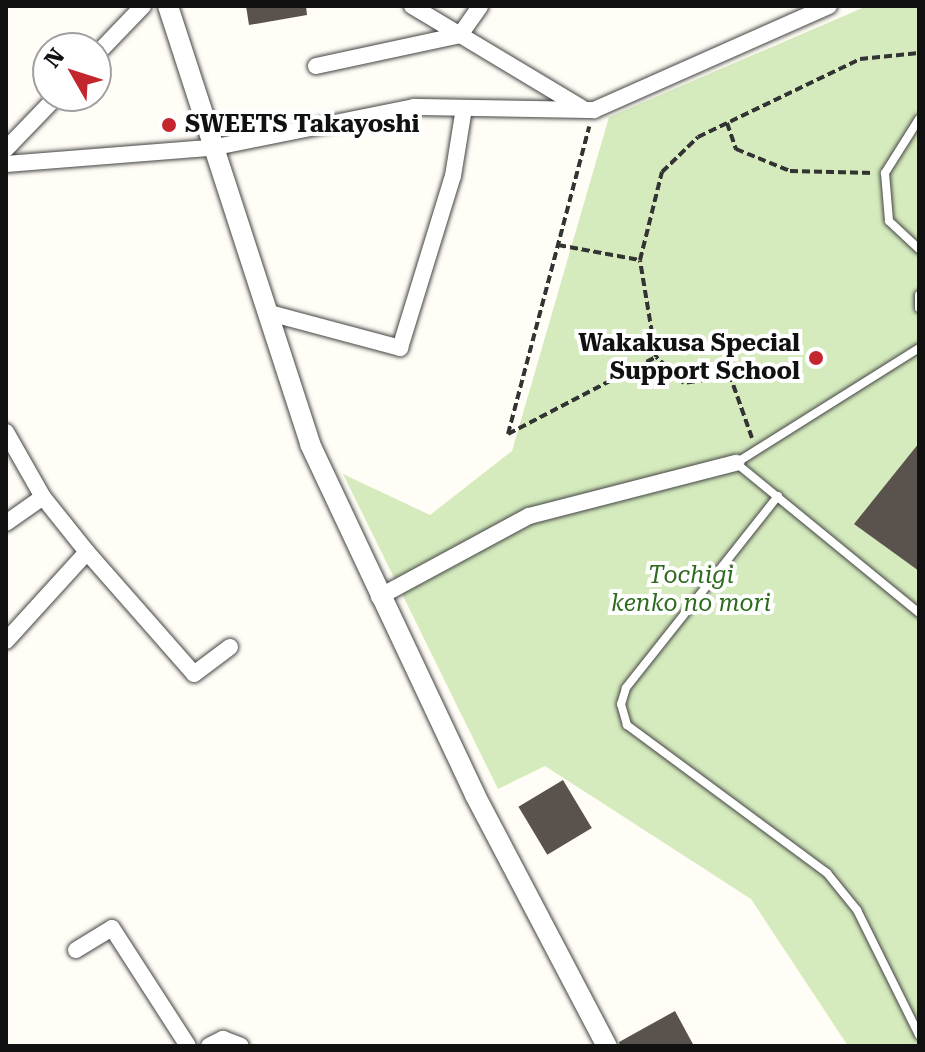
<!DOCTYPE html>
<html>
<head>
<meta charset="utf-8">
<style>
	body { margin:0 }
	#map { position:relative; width:925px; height:1052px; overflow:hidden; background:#fffdf5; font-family:"Roboto Serif",serif }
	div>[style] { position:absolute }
	.green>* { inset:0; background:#d5ebbd }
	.building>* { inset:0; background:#5a524d; transform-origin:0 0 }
	.path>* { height:4px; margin-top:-2px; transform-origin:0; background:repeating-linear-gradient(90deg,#333 0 8px,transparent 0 12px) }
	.roads { filter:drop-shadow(0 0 2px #444) drop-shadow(0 0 2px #444) }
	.service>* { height:8px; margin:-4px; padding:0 4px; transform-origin:4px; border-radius:4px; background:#fff }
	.minor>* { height:16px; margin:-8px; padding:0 8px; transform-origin:8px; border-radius:8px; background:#fff }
	.tertiary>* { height:20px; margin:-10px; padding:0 10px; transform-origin:10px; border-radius:10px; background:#fff }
	.dots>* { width:22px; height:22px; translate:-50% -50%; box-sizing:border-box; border:4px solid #fff; border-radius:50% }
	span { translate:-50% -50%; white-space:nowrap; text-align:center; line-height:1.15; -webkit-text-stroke:8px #fff; paint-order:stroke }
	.poi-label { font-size:24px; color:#111; font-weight:700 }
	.left { translate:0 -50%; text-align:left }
	.right { translate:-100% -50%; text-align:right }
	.park-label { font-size:24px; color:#2f6b1f; font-style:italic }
	.frame { position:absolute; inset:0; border:8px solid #111; pointer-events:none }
	.north { position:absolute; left:32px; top:32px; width:80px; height:80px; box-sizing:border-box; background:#fff; border:2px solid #a0a0a0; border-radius:50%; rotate:309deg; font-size:22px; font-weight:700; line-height:32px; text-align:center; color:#111 }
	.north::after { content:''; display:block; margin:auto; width:28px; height:36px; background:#c4262e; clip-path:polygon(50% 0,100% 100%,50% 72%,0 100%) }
</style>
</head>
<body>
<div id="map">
	<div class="green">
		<div style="clip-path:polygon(867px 6px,919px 6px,919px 1046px,848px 1046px,751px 899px,545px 766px,498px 789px,343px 474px,430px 515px,512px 451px,609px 117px)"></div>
	</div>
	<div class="building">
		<div style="clip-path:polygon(246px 6px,306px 6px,307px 15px,249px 25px)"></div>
		<div style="clip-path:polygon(919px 443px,919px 571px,854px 524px)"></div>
		<div style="left:563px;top:780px;width:56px;height:52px;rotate:59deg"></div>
		<div style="clip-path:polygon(675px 1011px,694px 1046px,620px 1046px,619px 1042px)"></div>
	</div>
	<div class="path">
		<div style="left:727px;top:123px;width:28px;rotate:71deg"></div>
		<div style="left:736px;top:149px;width:58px;rotate:22.2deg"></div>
		<div style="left:790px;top:171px;width:84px;rotate:1.4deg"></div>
		<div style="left:558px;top:245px;width:83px;rotate:10.4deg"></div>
		<div style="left:508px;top:434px;width:318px;rotate:-75.2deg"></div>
		<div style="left:508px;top:434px;width:167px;rotate:-27.5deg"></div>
		<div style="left:752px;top:438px;width:66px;rotate:-109.5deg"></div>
		<div style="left:730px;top:376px;width:47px;rotate:171.3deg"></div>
		<div style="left:684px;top:383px;width:38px;rotate:-137deg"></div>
		<div style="left:656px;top:357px;width:98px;rotate:-99.4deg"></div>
		<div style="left:640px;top:260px;width:91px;rotate:-76deg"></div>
		<div style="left:662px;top:172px;width:50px;rotate:-44.2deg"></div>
		<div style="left:698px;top:137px;width:180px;rotate:-25.7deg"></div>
		<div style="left:860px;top:59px;width:59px;rotate:-5.8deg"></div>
	</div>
	<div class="roads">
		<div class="service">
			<div style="left:919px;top:119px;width:64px;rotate:122.2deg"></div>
			<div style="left:885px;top:173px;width:48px;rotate:85.2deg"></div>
			<div style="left:889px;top:221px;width:41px;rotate:43deg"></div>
			<div style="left:919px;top:295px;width:13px;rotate:90deg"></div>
			<div style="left:736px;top:463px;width:237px;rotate:39.3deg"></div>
			<div style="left:736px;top:463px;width:216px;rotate:-32.1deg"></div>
			<div style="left:778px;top:496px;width:245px;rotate:128.4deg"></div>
			<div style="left:626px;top:688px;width:17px;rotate:107deg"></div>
			<div style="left:621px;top:704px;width:22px;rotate:74deg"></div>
			<div style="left:627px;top:725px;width:249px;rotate:36.5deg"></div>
			<div style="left:827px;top:873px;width:48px;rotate:51deg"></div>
			<div style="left:857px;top:910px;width:140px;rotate:63.6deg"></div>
		</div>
		<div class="minor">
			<div style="left:412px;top:6px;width:198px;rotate:31deg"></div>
			<div style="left:96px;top:55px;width:68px;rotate:-46.2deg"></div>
			<div style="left:316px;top:66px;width:147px;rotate:-12.1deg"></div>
			<div style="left:460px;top:35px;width:35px;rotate:-55deg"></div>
			<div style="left:6px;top:149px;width:74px;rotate:-46.1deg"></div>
			<div style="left:6px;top:164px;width:206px;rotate:-4.5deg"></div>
			<div style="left:211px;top:148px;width:207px;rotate:-11.4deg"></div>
			<div style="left:414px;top:107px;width:180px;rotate:1deg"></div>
			<div style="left:594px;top:110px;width:257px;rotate:-23.9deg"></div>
			<div style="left:266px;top:312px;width:139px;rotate:15deg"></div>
			<div style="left:400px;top:348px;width:180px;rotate:-72.9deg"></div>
			<div style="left:453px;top:176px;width:69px;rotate:-80.8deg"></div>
			<div style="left:6px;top:432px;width:75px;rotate:60.4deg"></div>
			<div style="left:43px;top:497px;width:70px;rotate:51.3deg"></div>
			<div style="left:87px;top:552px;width:120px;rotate:132.3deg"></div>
			<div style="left:6px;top:523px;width:45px;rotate:-35.1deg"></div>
			<div style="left:87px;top:552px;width:162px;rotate:48.7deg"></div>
			<div style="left:194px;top:674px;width:45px;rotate:-36.9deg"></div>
			<div style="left:379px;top:597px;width:170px;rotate:-28.4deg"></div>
			<div style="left:529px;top:516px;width:214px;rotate:-14.4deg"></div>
			<div style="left:76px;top:950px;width:42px;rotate:-31.4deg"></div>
			<div style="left:112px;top:928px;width:140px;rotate:57.2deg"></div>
			<div style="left:209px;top:1046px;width:16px;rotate:-27deg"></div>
			<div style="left:223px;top:1039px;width:19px;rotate:21deg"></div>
		</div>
		<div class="tertiary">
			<div style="left:168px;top:6px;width:460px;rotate:72deg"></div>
			<div style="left:310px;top:444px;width:388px;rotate:64.8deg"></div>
			<div style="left:475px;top:795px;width:284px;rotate:62.3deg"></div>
		</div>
	</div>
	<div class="dots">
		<div style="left:169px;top:125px;background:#c4262e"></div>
		<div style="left:816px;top:358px;background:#c4262e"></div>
	</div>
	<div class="poi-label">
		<span class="left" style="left:185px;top:125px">SWEETS Takayoshi</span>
		<span class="right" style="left:800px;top:358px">Wakakusa Special<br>Support School</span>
	</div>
	<div class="park-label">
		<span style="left:691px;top:590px">Tochigi<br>kenko no mori</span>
	</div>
	<div class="frame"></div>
	<div class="north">N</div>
</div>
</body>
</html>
